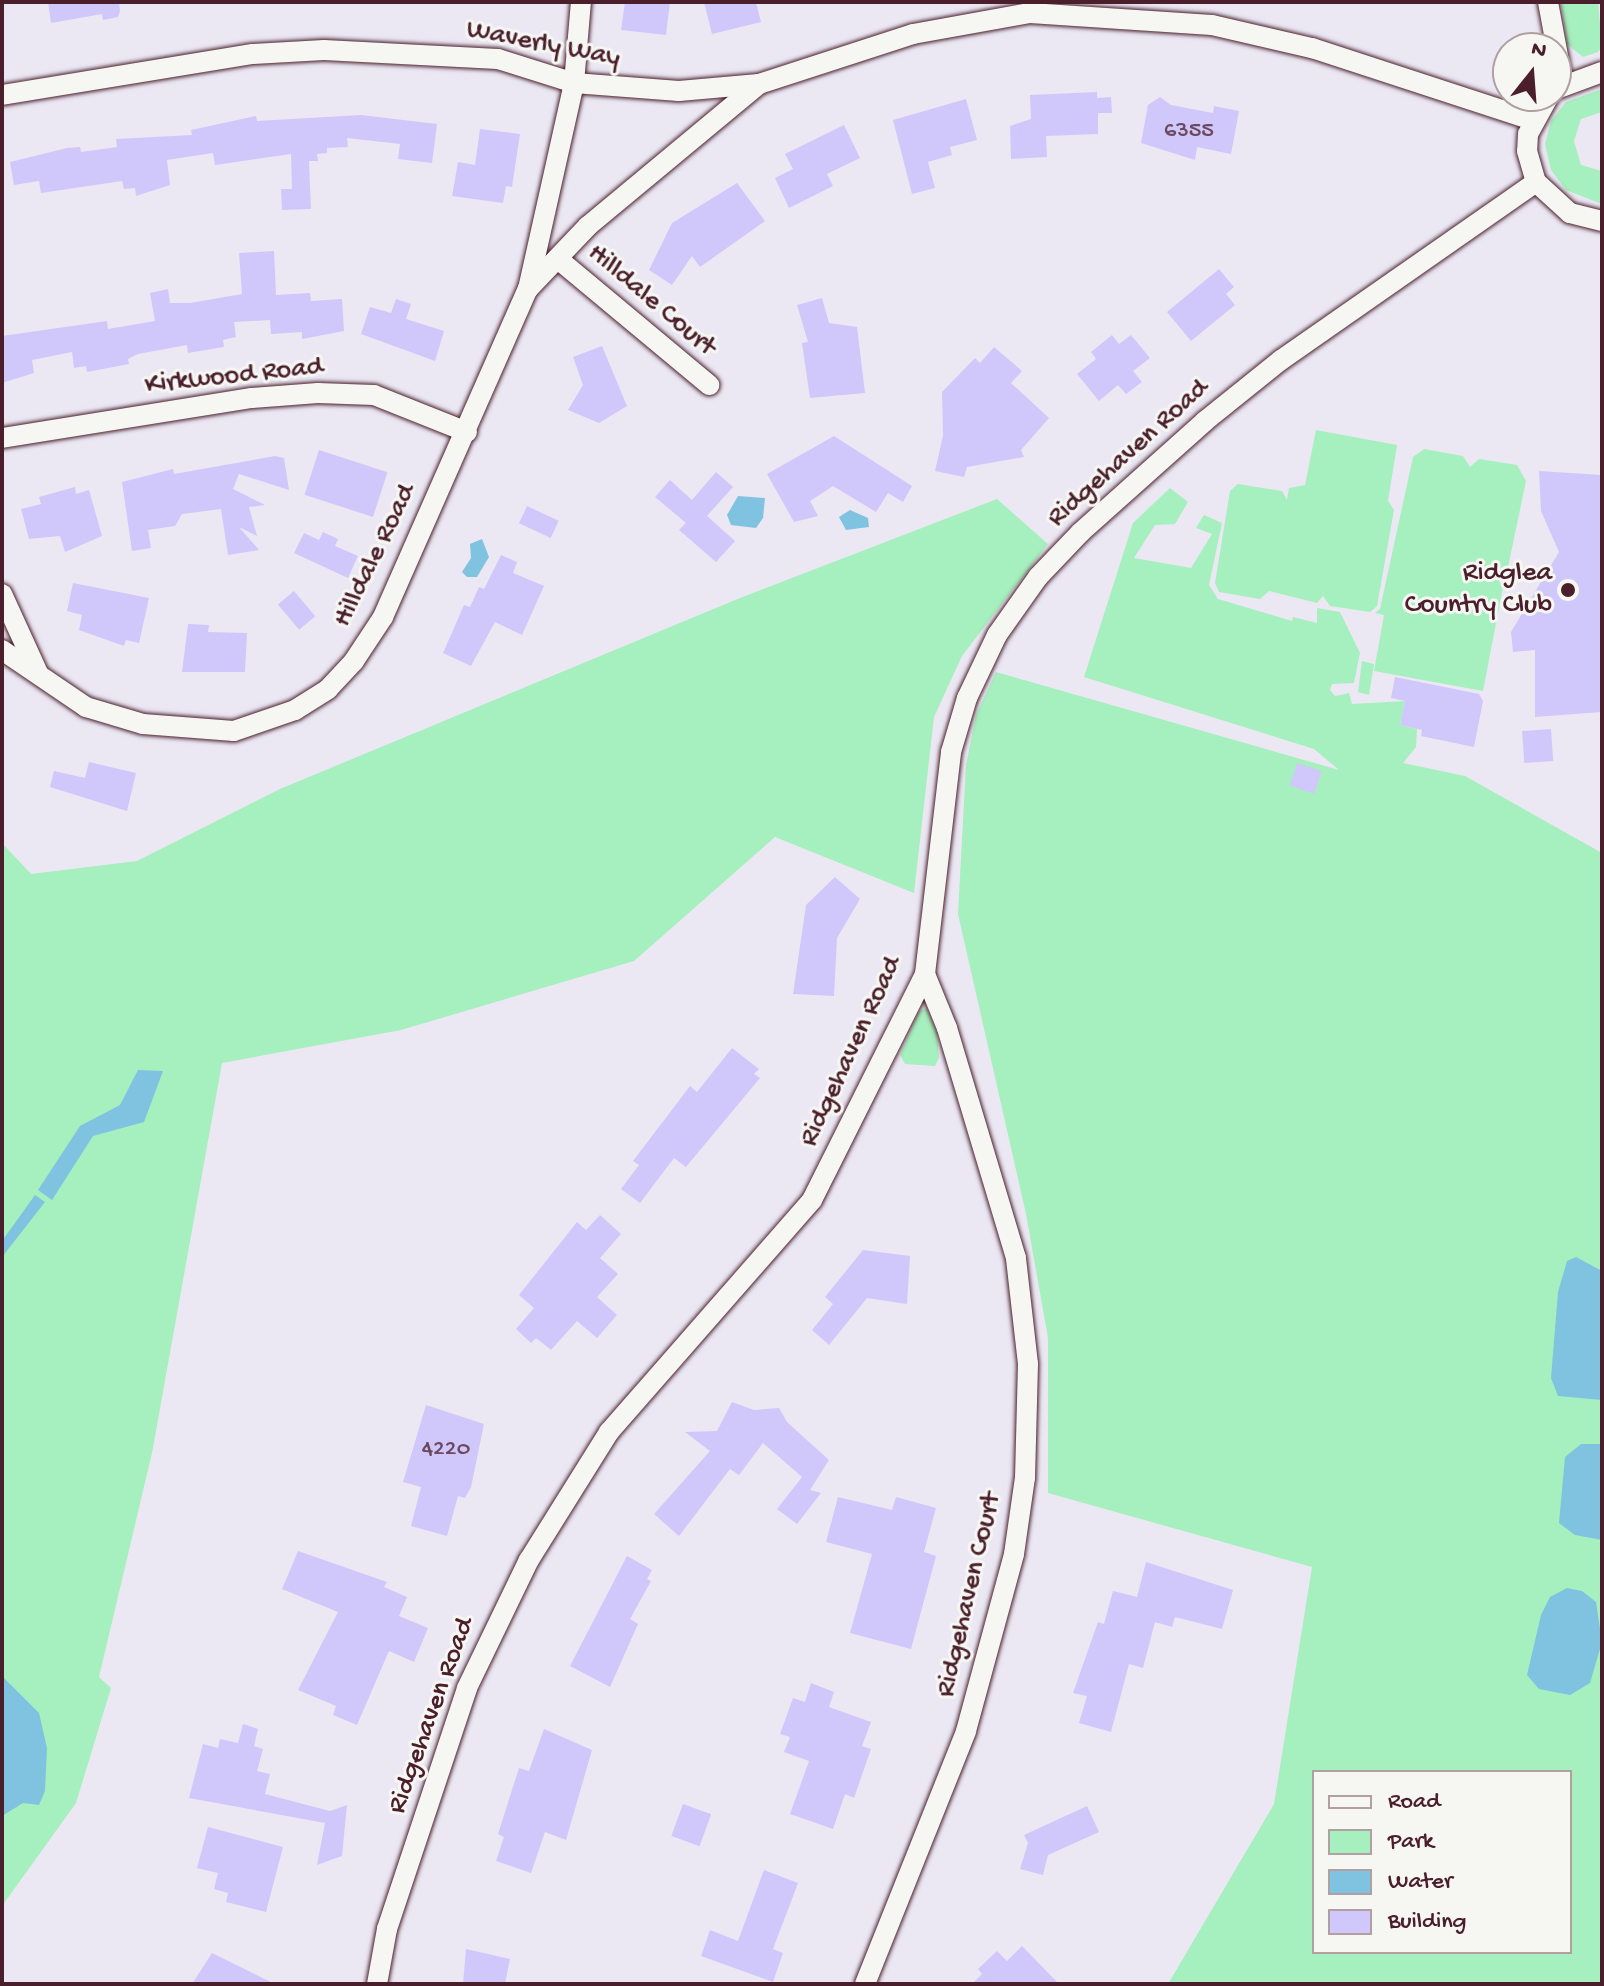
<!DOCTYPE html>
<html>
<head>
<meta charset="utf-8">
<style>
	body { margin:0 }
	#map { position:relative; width:1604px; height:1986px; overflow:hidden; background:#ebe8f4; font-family:"Gochi Hand",sans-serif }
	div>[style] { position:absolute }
	.green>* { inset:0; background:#a6efbe }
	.water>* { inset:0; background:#7fc3e0 }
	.building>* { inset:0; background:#d0c8fa; transform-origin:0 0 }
	.roads { filter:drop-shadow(0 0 2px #4a1f2b) drop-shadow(0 0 2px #4a1f2b) }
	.minor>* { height:20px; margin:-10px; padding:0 10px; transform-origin:10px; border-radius:10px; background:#f6f6f2 }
	.dots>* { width:22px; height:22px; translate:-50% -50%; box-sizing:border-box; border:4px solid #f6f6f2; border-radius:50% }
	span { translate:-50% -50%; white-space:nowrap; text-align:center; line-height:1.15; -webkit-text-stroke:6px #f6f6f2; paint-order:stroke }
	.number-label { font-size:24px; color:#6c495f }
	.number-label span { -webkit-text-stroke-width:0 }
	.street-label { font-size:28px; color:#4a1f2b }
	.poi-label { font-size:28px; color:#4a1f2b }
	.right { translate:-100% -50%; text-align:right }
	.frame { position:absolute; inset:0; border:4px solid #4a1f2b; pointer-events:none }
	.legend { position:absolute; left:1312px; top:1770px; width:260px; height:184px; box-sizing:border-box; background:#f6f6f2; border:2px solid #b1a0a2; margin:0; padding:10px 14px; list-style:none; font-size:24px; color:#4a1f2b }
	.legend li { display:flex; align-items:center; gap:16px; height:40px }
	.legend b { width:40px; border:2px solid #b1a0a2 }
	.north { position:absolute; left:1492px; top:32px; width:80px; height:80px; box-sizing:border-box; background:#f6f6f2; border:2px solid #b1a0a2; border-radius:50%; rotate:17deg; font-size:22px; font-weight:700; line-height:32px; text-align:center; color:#4a1f2b }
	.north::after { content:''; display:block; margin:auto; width:28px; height:36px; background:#4a1f2b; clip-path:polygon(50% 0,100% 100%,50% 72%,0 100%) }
</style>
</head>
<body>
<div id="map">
	<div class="green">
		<div style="clip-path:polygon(1561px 2px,1598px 2px,1602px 47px,1598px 52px,1583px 57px,1567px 44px)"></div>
		<div style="clip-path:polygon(1602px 89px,1602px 112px,1581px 119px,1574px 141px,1581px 165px,1602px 171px,1602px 204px,1566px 190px,1551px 170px,1545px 144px,1551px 121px,1566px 102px)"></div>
		<div style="clip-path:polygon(1316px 430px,1397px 445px,1388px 501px,1394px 510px,1377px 606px,1370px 612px,1330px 606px,1323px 596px,1317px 603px,1269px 591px,1260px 599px,1219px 592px,1215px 583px,1230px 491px,1238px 484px,1282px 491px,1287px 500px,1289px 488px,1305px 485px)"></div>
		<div style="clip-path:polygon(1424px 449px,1463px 456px,1470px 467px,1479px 459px,1517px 465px,1526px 481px,1507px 572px,1497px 577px,1503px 587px,1483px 691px,1374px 671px,1384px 615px,1375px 613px,1380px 609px,1413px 457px)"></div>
		<div style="clip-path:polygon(evenodd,1170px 488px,1188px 502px,1175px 524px,1155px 525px,1134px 558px,1191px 568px,1212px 534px,1196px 528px,1204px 515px,1222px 523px,1209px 585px,1218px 599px,1292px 621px,1293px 617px,1317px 623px,1317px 608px,1340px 612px,1360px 653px,1354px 683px,1332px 684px,1330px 690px,1335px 696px,1349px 693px,1352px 704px,1405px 701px,1400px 725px,1417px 729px,1416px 747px,1403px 763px,1465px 776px,1602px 853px,1602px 1984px,1168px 1984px,1274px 1804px,1312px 1567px,1048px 1493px,1048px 1338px,1026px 1214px,958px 914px,966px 765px,976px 715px,996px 672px,1339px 770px,1314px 749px,1084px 677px,1133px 523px,1170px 488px,1314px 1772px,1570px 1772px,1570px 1952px,1314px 1952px,1314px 1772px)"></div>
		<div style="clip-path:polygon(997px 499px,1048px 544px,962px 656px,934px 717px,914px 893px,775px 837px,634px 961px,401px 1030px,222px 1063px,152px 1453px,99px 1677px,111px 1688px,76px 1803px,2px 1906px,2px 843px,31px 874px,137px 861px,280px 789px,740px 598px)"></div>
		<div style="clip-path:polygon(1362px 661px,1374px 664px,1369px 695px,1358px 692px)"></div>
		<div style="clip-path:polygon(927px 1008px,937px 1033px,939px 1058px,935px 1066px,905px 1064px,900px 1055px,919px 1011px)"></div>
	</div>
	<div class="water">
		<div style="clip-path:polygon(738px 496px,765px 498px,763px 518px,756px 528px,731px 525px,727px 515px)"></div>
		<div style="clip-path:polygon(850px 510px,868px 518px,869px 527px,846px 530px,839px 517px)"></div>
		<div style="clip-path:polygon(482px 539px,489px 557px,477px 577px,467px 577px,462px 572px,471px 558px,470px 544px)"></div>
		<div style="clip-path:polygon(138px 1070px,163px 1071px,144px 1122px,93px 1136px,52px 1200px,38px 1190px,80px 1126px,120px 1105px)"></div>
		<div style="clip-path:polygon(35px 1195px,45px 1202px,2px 1257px,2px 1241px)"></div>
		<div style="clip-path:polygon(1576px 1257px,1602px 1271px,1602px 1400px,1558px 1396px,1551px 1378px,1558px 1292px,1567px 1261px)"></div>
		<div style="clip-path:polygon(1581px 1444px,1602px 1444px,1602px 1540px,1575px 1535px,1559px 1523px,1565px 1457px)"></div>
		<div style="clip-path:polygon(1567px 1588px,1582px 1591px,1596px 1602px,1602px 1642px,1590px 1683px,1570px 1695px,1539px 1689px,1527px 1675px,1541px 1615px,1550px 1597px)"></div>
		<div style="clip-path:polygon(2px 1676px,39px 1713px,47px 1748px,45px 1791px,39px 1805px,23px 1803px,2px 1816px)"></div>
	</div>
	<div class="building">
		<div style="clip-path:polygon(48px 2px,119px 2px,120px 11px,118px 17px,103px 20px,102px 14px,51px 23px)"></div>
		<div style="clip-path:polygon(625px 2px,670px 2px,666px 35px,621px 30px)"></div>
		<div style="clip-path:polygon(704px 2px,756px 2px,761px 22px,712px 34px)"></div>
		<div style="clip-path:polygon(1097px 92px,1097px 98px,1111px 97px,1112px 113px,1098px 113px,1098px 134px,1046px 136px,1047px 157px,1011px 159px,1010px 126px,1031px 119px,1030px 95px)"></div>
		<div style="clip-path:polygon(1160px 97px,1171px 105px,1213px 113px,1214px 106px,1239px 111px,1231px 154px,1197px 147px,1195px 160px,1141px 143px,1148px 105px)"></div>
		<div style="clip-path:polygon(966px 99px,977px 140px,950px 147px,952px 155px,928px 162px,935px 188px,912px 194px,893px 120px)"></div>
		<div style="clip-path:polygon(361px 115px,437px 124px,432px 163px,398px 159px,400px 144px,347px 138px,348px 147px,327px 148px,327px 153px,317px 154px,318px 161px,309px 161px,311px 209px,282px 210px,281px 189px,292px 189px,291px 154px,215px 165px,213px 153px,167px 160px,170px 185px,136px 196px,135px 188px,124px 189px,122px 181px,41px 193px,39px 181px,14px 185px,10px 162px,67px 148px,80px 147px,81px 152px,117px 147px,116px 139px,192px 135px,191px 130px,256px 116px,257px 121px)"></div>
		<div style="clip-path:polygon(844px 125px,860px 158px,827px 174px,833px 186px,789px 208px,775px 178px,793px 169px,785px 154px)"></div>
		<div style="clip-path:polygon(480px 129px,520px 134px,512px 187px,506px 186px,503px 203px,452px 196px,458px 162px,475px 165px)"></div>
		<div style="clip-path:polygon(737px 183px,765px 221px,700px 267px,692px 256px,672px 285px,649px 270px,672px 223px)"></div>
		<div style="clip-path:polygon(274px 251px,276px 295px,310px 293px,311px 301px,342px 299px,344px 331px,302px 339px,302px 332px,271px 334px,270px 320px,234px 322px,236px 337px,223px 340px,224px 347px,188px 353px,187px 345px,138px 354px,128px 359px,129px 364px,87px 372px,86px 366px,74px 368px,72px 352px,32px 360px,34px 373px,2px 383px,2px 336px,107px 321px,108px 329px,155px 321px,150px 293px,168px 289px,170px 303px,190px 303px,242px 294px,239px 253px)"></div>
		<div style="clip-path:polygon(1219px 269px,1234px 287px,1226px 294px,1235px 305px,1191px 341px,1167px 312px)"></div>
		<div style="clip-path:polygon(822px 298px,829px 323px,857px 327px,865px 393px,810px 398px,802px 343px,808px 342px,797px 305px)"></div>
		<div style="clip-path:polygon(396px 299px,411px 304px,406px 319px,444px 331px,435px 361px,361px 334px,370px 307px,391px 313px)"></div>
		<div style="clip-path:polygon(1112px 335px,1119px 344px,1131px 335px,1150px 358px,1133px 371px,1142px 382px,1126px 394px,1118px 385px,1099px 401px,1077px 374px,1096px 359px,1091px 352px)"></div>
		<div style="clip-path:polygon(602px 346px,627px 406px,599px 423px,568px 410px,583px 385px,573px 357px)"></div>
		<div style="clip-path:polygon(994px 347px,1022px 371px,1011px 383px,1049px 418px,1021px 450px,1024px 457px,967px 467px,964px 477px,935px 471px,943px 436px,942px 392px,975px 358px,980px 363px)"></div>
		<div style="clip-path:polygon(834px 436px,912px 486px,903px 502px,888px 493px,876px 512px,833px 486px,810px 501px,818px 516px,794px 522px,767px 474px)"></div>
		<div style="left:319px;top:450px;width:72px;height:47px;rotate:18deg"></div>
		<div style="clip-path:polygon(275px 456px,284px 458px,289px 490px,239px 474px,233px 489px,265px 505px,249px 507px,257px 536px,239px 527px,259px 550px,228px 555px,221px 509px,182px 514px,175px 526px,148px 530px,151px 548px,132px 551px,122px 482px,173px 469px,174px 474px)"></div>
		<div style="clip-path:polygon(1539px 471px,1602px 475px,1602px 712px,1535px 717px,1535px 650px,1513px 652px,1511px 632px,1559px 552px,1541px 511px)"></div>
		<div style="clip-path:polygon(716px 472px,733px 487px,707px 516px,735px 541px,716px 562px,679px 530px,686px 523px,655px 497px,670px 480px,692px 500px)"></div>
		<div style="clip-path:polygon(75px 487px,76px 494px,89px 490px,102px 536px,65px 552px,60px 536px,29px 539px,21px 509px,41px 504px,39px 497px)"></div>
		<div style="left:527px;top:506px;width:35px;height:19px;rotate:25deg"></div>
		<div style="clip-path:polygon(323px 532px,338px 539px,335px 546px,358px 556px,348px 578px,294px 553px,304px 533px,319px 540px)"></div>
		<div style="clip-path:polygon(501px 555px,517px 562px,513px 573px,544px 586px,522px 635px,495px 622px,471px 666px,443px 653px,464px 605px,470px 607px,479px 587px,484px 589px)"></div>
		<div style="clip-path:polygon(73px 583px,149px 598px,139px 643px,126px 640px,124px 646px,79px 630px,82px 615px,67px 611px)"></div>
		<div style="left:294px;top:591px;width:33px;height:21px;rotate:50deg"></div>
		<div style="clip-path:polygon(188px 624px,209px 625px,208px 632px,247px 633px,245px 672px,182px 672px)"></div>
		<div style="clip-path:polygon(1395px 677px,1479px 694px,1483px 701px,1474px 747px,1421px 736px,1422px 730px,1400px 725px,1405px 701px,1391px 698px)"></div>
		<div style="left:1551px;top:729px;width:32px;height:29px;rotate:86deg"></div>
		<div style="clip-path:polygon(89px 762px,136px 773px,127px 811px,50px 787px,54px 771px,85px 778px)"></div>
		<div style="left:1297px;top:763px;width:26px;height:24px;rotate:18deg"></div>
		<div style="clip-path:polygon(835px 877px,860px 899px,837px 938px,834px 996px,793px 994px,806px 905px)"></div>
		<div style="clip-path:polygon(732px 1048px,759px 1069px,754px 1074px,760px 1078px,686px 1167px,674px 1158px,640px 1203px,621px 1189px,639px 1165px,633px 1161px,690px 1086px,697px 1092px)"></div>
		<div style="clip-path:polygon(600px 1215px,621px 1234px,600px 1258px,618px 1274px,597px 1297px,617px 1315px,597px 1338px,577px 1321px,551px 1350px,536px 1338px,531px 1343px,516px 1329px,534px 1308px,519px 1295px,577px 1222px,586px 1230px)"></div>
		<div style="clip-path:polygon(863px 1250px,910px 1256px,907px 1304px,867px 1298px,829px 1345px,812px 1330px,833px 1304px,825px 1297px)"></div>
		<div style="clip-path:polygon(732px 1402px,754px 1410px,779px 1408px,787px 1422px,829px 1460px,810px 1490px,821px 1493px,797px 1524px,777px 1509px,802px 1477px,763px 1443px,739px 1475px,730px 1469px,679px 1536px,654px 1514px,710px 1451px,685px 1432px,717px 1431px)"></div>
		<div style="clip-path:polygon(426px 1405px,484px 1424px,471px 1487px,465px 1498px,458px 1496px,447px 1536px,411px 1526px,421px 1487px,403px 1482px)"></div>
		<div style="clip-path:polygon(838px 1497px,892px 1510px,896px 1497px,936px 1508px,924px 1552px,936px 1556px,911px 1649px,850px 1633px,872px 1554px,826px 1542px)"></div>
		<div style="clip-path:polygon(298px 1551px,387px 1582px,384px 1587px,407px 1597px,399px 1616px,428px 1628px,414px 1662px,389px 1651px,357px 1725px,333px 1715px,336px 1706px,298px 1690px,338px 1612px,282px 1589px)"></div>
		<div style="clip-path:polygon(627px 1556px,652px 1570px,647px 1579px,651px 1581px,630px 1619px,638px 1624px,610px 1687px,570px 1666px)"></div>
		<div style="clip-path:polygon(1146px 1562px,1233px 1590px,1222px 1629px,1175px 1617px,1172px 1627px,1155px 1622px,1143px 1668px,1129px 1664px,1111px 1732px,1079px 1723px,1087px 1696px,1073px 1693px,1098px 1622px,1104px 1624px,1113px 1591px,1137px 1597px)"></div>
		<div style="clip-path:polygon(811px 1683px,834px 1692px,829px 1707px,871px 1722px,862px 1746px,871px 1749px,854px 1798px,845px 1794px,833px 1829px,790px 1814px,809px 1761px,784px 1752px,790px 1737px,780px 1734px,793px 1698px,805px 1702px)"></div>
		<div style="clip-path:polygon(243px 1724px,258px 1729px,254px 1746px,263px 1749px,257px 1771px,270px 1774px,265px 1794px,330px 1811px,347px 1805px,342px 1856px,317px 1865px,325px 1823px,189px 1798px,203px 1744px,218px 1748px,220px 1739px,238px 1743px)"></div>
		<div style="clip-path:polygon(544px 1729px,592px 1750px,566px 1840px,545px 1832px,531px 1873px,496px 1861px,504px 1837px,498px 1834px,519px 1768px,529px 1771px)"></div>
		<div style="left:683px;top:1804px;width:30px;height:34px;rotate:20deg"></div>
		<div style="clip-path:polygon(1087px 1806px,1099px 1832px,1048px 1855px,1043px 1875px,1020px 1869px,1028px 1843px,1024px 1835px)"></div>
		<div style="clip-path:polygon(208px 1827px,283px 1847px,266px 1912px,226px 1902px,228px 1893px,214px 1889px,218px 1873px,197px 1868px)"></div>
		<div style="clip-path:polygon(764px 1870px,798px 1883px,773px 1949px,783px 1953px,773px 1982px,701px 1956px,710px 1930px,738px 1941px)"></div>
		<div style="clip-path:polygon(1022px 1946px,1059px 1984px,972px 1984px,982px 1974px,978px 1969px,997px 1951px,1007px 1961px)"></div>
		<div style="clip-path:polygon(466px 1949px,510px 1959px,505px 1984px,463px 1984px)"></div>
		<div style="clip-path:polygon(212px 1953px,275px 1984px,192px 1984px)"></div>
	</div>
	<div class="roads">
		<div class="minor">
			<div style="left:1548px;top:2px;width:82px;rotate:79.5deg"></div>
			<div style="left:1556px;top:89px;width:49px;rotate:-20.3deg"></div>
			<div style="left:2px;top:95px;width:254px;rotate:-9.3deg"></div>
			<div style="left:253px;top:54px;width:71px;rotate:-3.2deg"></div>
			<div style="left:324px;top:50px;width:174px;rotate:3deg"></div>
			<div style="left:498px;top:59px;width:80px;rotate:17.5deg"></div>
			<div style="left:574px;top:83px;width:105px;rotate:4.4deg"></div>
			<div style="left:679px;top:91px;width:80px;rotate:-5deg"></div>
			<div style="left:759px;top:84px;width:162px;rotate:-18deg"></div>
			<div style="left:913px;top:34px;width:119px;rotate:-10.2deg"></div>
			<div style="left:1030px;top:13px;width:182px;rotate:3.8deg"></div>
			<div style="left:1212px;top:25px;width:103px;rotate:13deg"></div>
			<div style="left:1312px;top:48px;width:231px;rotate:18.1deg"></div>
			<div style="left:1549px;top:96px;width:43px;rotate:118.9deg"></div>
			<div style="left:1528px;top:134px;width:17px;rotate:93deg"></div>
			<div style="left:1527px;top:151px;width:32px;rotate:74deg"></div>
			<div style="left:1536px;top:182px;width:46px;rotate:42.4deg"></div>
			<div style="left:1570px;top:213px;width:33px;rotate:14deg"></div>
			<div style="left:558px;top:259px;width:197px;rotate:39.8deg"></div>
			<div style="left:528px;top:289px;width:87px;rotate:-46.4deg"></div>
			<div style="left:588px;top:226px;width:222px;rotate:-39.7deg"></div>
			<div style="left:2px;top:438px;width:253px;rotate:-9.1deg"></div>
			<div style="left:252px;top:398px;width:66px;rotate:-4.3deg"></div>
			<div style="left:318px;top:393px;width:56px;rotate:2deg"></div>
			<div style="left:374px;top:395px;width:100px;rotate:21.7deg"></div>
			<div style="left:2px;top:594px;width:87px;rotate:65.5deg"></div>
			<div style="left:2px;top:650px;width:102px;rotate:34.2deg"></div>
			<div style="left:86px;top:707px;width:59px;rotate:16.6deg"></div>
			<div style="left:143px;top:724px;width:91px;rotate:4.4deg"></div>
			<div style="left:234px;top:731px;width:65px;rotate:-19deg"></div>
			<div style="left:295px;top:710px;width:39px;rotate:-32deg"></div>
			<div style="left:328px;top:689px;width:38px;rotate:-47deg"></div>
			<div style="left:354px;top:661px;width:53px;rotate:-56.6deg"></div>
			<div style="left:383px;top:617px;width:359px;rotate:-66.2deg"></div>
			<div style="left:528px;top:289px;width:211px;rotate:-77.4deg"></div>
			<div style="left:574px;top:83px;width:81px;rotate:-85.1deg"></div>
			<div style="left:377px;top:1984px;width:56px;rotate:-79.7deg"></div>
			<div style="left:387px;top:1929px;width:254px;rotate:-71.6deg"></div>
			<div style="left:467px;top:1688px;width:142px;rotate:-64.2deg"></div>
			<div style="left:529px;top:1560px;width:151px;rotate:-58deg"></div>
			<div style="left:609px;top:1432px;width:308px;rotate:-48.8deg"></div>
			<div style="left:812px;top:1200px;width:253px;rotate:-63.4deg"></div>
			<div style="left:925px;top:974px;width:224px;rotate:-83.3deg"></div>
			<div style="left:951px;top:752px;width:56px;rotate:-73.5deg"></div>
			<div style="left:967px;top:698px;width:70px;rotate:-64.5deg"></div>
			<div style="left:997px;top:635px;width:71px;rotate:-54.7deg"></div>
			<div style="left:1038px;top:577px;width:62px;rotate:-46.3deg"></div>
			<div style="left:1081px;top:532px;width:166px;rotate:-41.8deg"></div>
			<div style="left:1205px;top:421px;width:97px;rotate:-38.8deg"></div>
			<div style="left:1281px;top:360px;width:311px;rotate:-34.9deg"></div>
			<div style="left:865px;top:1984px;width:272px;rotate:-68.2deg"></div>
			<div style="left:966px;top:1731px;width:183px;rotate:-74.8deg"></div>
			<div style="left:1014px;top:1554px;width:77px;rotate:-81.8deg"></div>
			<div style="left:1025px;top:1478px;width:114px;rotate:-88.5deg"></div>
			<div style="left:1028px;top:1364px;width:107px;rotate:-96.5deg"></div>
			<div style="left:1016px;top:1258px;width:240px;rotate:-106.7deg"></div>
			<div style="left:947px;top:1028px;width:58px;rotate:-112.2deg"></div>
		</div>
	</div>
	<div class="dots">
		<div style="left:1568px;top:590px;background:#4a1f2b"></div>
	</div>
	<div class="number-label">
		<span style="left:1189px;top:132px">6355</span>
		<span style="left:446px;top:1450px">4220</span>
	</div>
	<div class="street-label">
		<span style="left:543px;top:45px;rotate:11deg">Waverly Way</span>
		<span style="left:651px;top:301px;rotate:40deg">Hilldale Court</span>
		<span style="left:234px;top:377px;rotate:-6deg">Kirkwood Road</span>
		<span style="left:1129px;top:454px;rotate:-42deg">Ridgehaven Road</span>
		<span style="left:376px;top:556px;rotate:-64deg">Hilldale Road</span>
		<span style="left:852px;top:1052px;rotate:-65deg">Ridgehaven Road</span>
		<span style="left:970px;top:1595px;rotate:-77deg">Ridgehaven Court</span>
		<span style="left:432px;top:1716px;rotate:-70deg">Ridgehaven Road</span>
	</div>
	<div class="poi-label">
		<span class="right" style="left:1552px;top:590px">Ridglea<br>Country Club</span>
	</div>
	<div class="frame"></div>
	<ul class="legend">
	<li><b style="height:10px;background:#f6f6f2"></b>Road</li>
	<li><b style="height:22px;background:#a6efbe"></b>Park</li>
	<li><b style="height:22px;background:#7fc3e0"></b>Water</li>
	<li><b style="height:22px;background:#d0c8fa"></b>Building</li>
	</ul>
	<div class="north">N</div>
</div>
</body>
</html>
